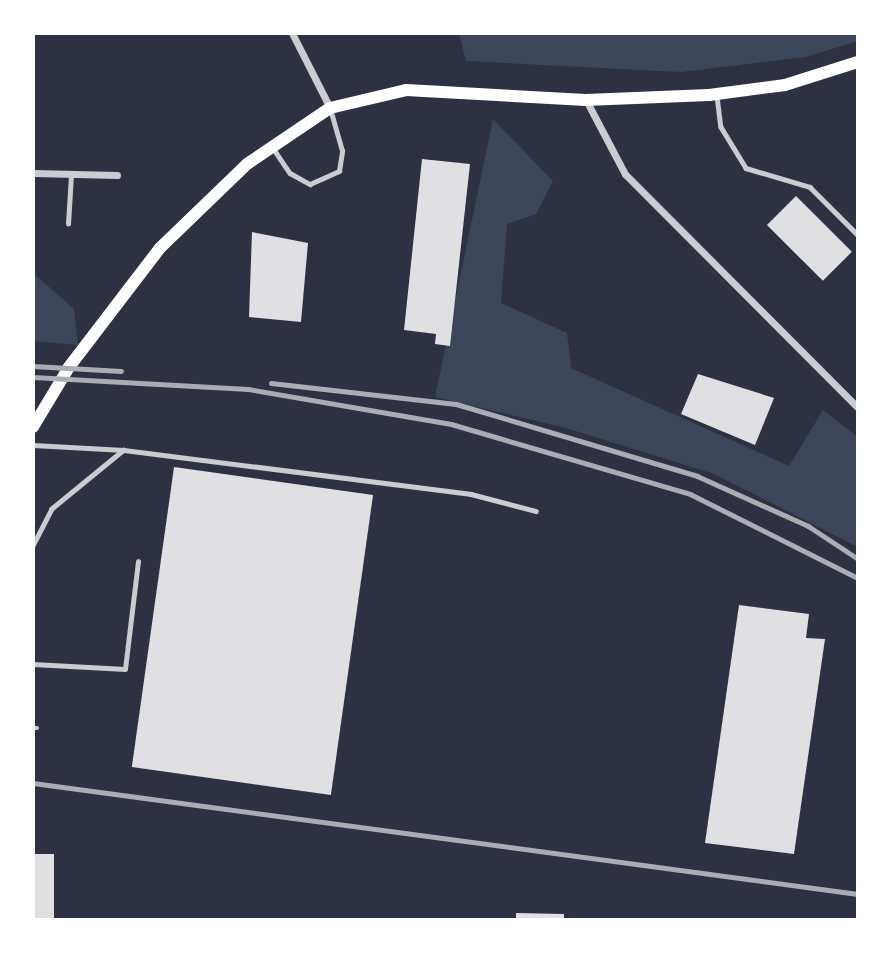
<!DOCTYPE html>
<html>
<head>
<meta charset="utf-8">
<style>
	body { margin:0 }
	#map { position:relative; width:891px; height:953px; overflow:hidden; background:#2d3142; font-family:Raleway,sans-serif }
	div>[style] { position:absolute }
	.green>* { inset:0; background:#3c4559 }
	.building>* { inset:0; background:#e0e0e3; transform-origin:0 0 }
	.service>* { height:4.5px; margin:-2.25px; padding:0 2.25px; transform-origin:2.25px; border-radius:2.25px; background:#caccd0 }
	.minor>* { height:7px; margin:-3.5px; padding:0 3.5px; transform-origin:3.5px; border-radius:3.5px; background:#caccd0 }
	.secondary>* { height:12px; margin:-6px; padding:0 6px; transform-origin:6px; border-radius:6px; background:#fff }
	.rail>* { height:5px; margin:-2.5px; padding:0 2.5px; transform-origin:2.5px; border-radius:2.5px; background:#abadb3 }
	span { translate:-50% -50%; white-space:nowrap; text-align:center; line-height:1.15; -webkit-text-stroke:5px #fff; paint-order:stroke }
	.frame { position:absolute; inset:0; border:35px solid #fff; pointer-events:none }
</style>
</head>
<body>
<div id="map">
	<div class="green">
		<div style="clip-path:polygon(459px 33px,858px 33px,858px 41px,806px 57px,681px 72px,466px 61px)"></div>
		<div style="clip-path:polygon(493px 119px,553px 181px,536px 214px,507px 224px,501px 303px,567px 333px,571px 368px,789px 466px,823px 410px,858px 437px,858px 547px,714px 474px,566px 428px,435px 397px)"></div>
		<div style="clip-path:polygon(33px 273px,74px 309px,78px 345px,33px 341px)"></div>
	</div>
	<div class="building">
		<div style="clip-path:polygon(422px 159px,470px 164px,450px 346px,435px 344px,436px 334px,404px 330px)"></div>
		<div style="left:796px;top:196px;width:79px;height:41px;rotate:45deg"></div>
		<div style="clip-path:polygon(252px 232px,308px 243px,301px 322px,249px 317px)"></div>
		<div style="clip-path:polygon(698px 374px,774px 398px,755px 445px,681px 414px)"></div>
		<div style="left:174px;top:467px;width:201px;height:303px;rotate:8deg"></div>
		<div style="clip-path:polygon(739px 605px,809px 614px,806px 638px,825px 639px,794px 854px,705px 843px)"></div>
		<div style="left:33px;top:854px;width:21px;height:65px"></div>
		<div style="clip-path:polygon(516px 913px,564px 914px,564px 920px,516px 920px)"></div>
	</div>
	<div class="service">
		<div style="left:717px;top:96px;width:31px;rotate:83deg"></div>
		<div style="left:721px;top:127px;width:48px;rotate:58.6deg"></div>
		<div style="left:746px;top:168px;width:67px;rotate:16.5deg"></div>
		<div style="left:810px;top:187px;width:68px;rotate:45deg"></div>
		<div style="left:273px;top:148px;width:30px;rotate:56deg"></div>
		<div style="left:290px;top:173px;width:23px;rotate:29deg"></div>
		<div style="left:310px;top:184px;width:32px;rotate:-24deg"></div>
		<div style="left:339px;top:171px;width:20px;rotate:-81deg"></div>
		<div style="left:342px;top:151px;width:44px;rotate:-105.9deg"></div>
		<div style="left:68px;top:224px;width:49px;rotate:-86.5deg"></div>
		<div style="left:33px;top:445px;width:91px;rotate:3.1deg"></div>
		<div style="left:124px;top:450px;width:93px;rotate:140.7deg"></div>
		<div style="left:52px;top:509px;width:42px;rotate:117.2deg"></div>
		<div style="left:124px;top:450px;width:350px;rotate:7.2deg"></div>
		<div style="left:471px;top:494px;width:67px;rotate:14.7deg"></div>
		<div style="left:33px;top:664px;width:92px;rotate:3.1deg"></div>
		<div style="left:125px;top:669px;width:108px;rotate:-83.1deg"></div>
		<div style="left:33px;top:728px;width:4px"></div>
	</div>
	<div class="minor">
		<div style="left:292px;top:33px;width:84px;rotate:63.1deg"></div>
		<div style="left:586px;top:100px;width:84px;rotate:62.2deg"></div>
		<div style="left:625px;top:174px;width:330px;rotate:45.1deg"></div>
		<div style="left:33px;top:173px;width:84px;rotate:1.4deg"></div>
	</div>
	<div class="secondary">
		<div style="left:33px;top:427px;width:70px;rotate:-59deg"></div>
		<div style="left:69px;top:367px;width:150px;rotate:-52.6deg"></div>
		<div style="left:160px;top:248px;width:121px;rotate:-44deg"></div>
		<div style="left:247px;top:164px;width:100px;rotate:-34deg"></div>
		<div style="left:330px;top:108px;width:78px;rotate:-13.3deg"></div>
		<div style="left:406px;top:90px;width:180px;rotate:3.2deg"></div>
		<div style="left:586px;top:100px;width:123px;rotate:-2.3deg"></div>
		<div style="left:709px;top:95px;width:77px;rotate:-7.5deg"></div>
		<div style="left:785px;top:85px;width:77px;rotate:-17.5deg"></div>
	</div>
	<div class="rail">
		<div style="left:33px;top:366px;width:88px;rotate:3.3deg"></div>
		<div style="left:33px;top:377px;width:215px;rotate:3.2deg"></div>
		<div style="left:248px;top:389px;width:206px;rotate:9.8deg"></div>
		<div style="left:451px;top:424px;width:249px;rotate:16.3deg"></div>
		<div style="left:690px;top:494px;width:188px;rotate:26.6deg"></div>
		<div style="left:271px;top:383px;width:186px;rotate:6.5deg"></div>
		<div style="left:456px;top:404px;width:252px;rotate:16.6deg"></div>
		<div style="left:697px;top:476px;width:122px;rotate:24.2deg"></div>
		<div style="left:808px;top:526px;width:60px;rotate:33.4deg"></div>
		<div style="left:33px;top:783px;width:832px;rotate:7.66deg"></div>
	</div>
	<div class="frame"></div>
</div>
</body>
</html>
